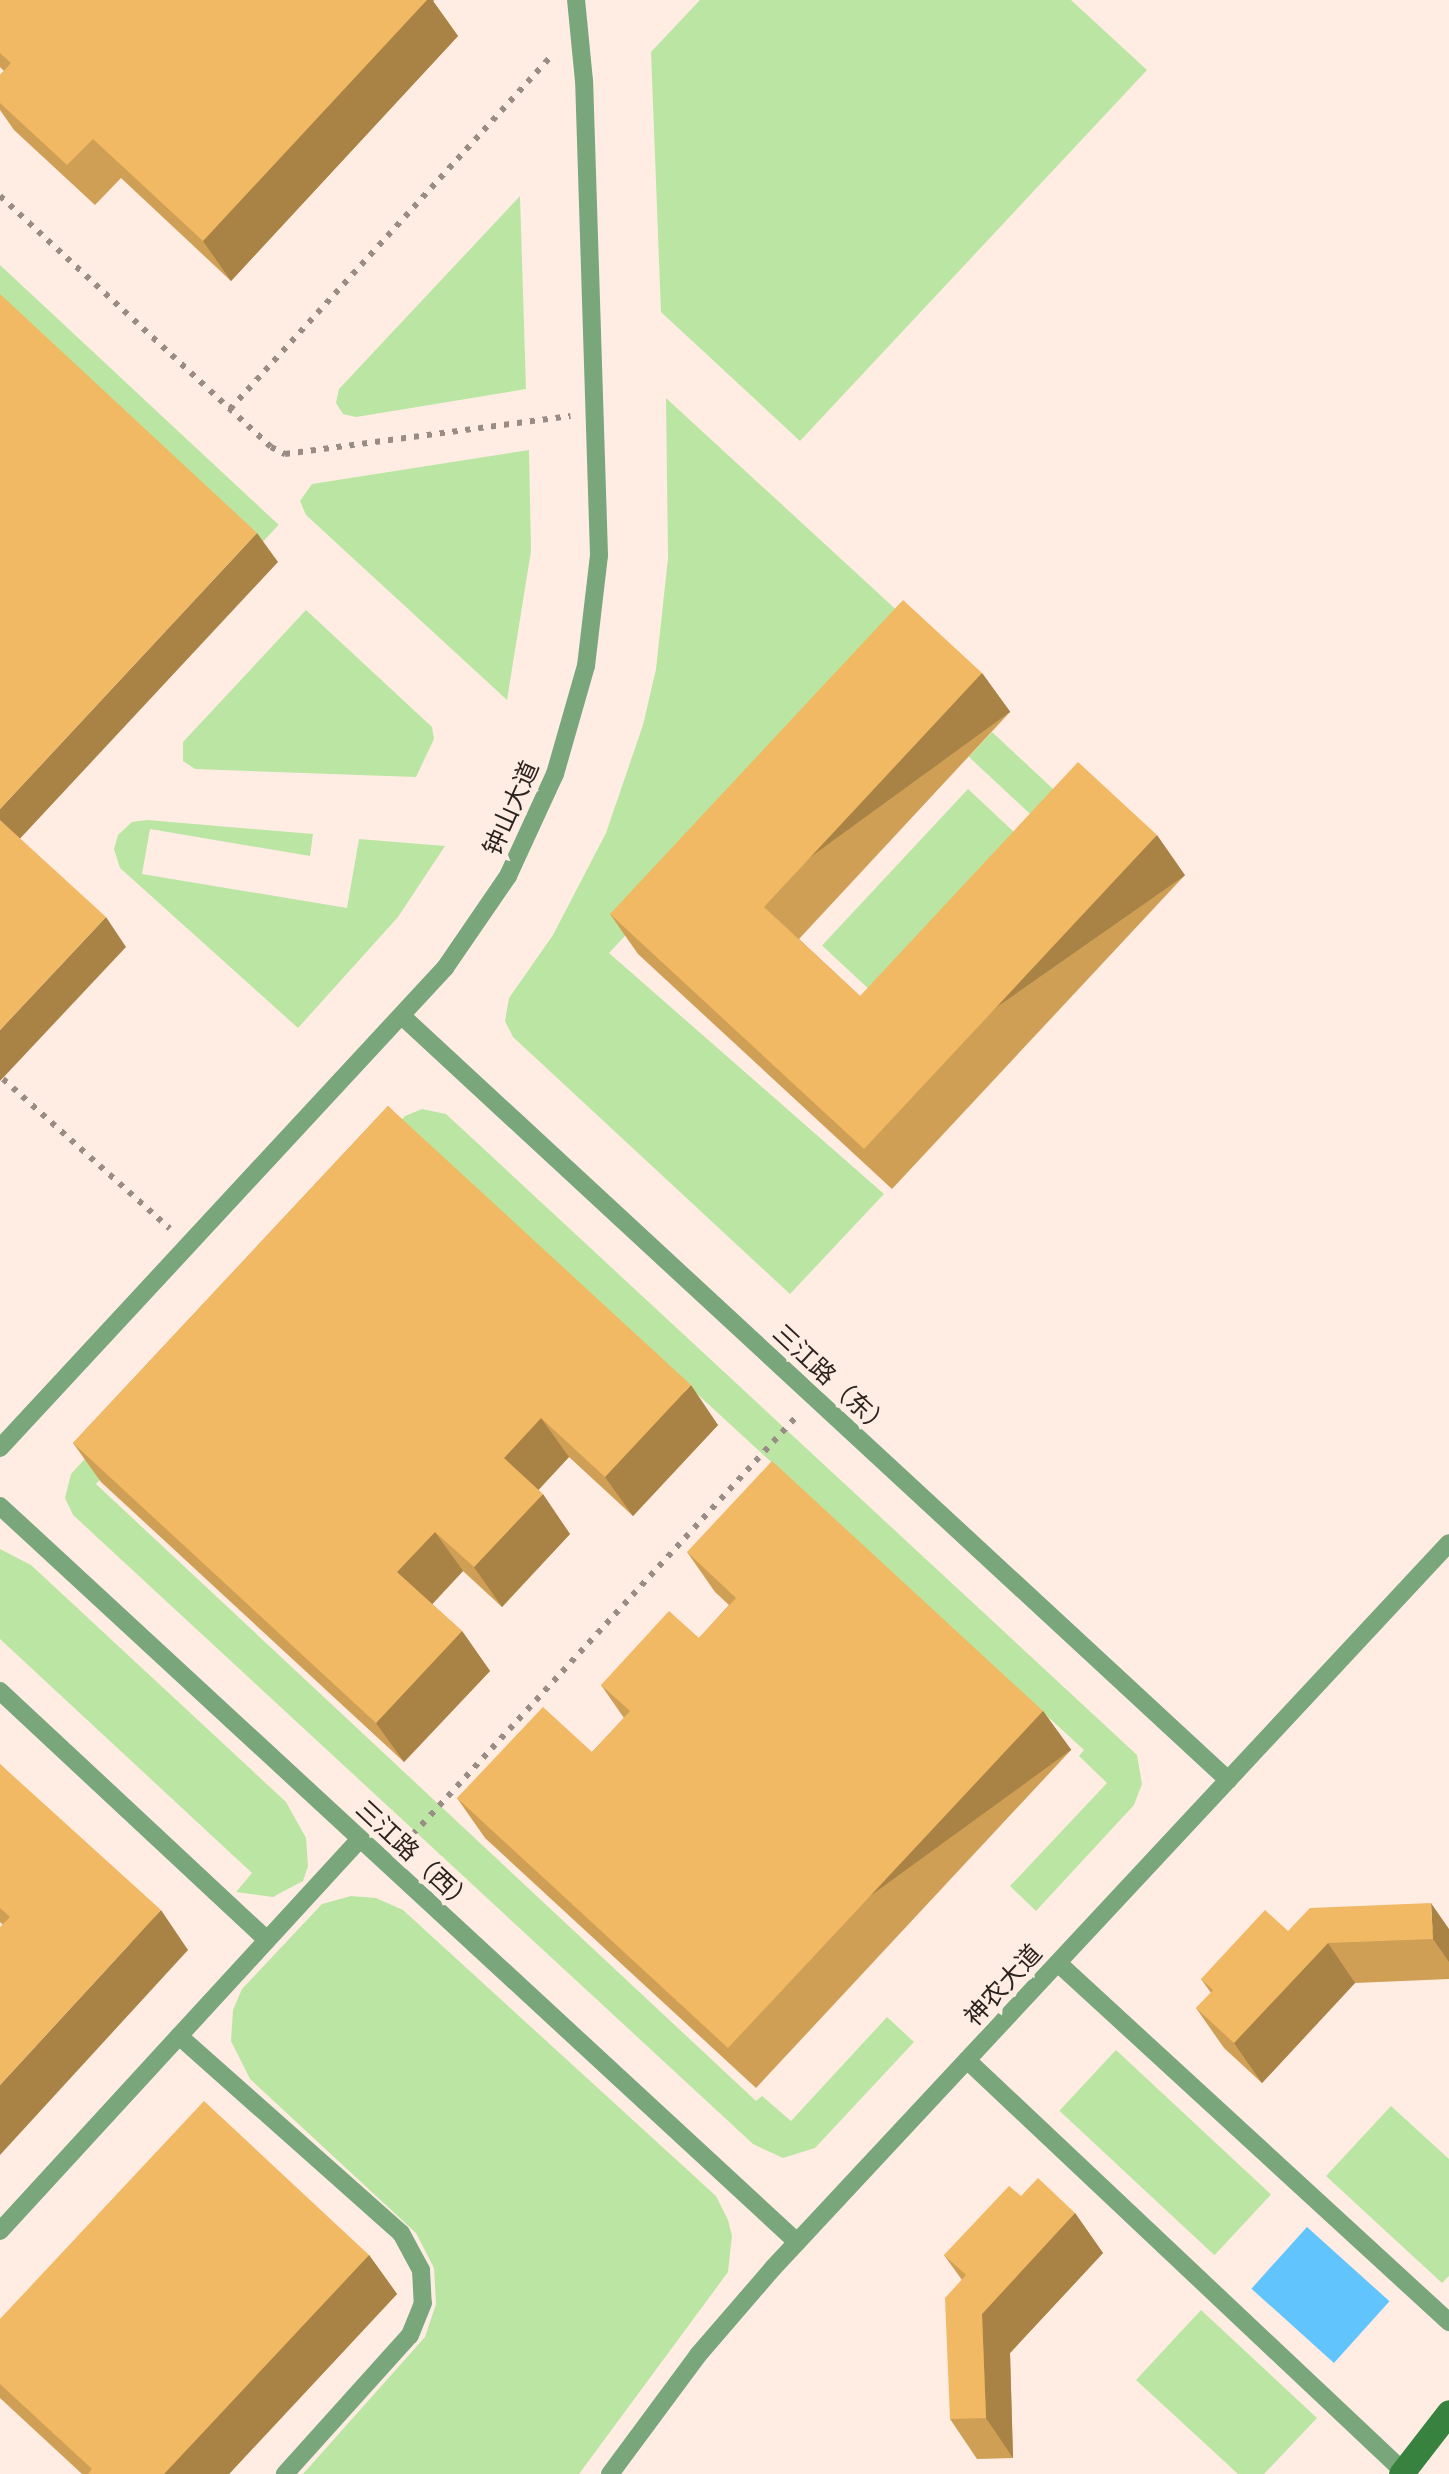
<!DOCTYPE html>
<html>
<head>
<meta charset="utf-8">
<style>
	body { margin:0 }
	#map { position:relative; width:1449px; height:2474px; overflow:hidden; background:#ffede4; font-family:"Public Sans","Noto Sans SC",sans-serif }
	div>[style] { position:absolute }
	.green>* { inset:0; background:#bbe5a2; transform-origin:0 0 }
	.water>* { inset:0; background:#62c4fc; transform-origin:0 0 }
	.path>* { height:6px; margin-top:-3px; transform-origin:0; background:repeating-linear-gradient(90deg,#998c85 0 5px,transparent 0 13px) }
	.lane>* { height:18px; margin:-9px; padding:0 9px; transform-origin:9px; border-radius:9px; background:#79a77b }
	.secondary>* { height:25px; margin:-12.5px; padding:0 12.5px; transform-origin:12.5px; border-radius:12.5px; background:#388240 }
	.wall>* { inset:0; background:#cf9f55 }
	.shaded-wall>* { inset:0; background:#a98245; transform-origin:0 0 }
	.building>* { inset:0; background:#f1b963 }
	span { translate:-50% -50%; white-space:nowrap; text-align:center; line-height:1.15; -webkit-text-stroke:10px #ffede4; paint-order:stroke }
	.street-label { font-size:25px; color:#2c231f }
</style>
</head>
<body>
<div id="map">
	<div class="green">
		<div style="clip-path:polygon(700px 0,1071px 0,1147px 70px,800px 441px,661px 312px,651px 52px)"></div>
		<div style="clip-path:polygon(520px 196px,526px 389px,356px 417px,343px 414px,336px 403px,339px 389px)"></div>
		<div style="left:0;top:265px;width:381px;height:35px;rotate:43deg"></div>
		<div style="clip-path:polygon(666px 398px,915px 627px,609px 953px,884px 1194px,790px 1294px,513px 1037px,505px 1021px,509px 998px,553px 935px,606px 833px,643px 725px,656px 669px,668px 558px)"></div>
		<div style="clip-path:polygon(529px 450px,531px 551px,507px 700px,306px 515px,300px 501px,312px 484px)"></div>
		<div style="clip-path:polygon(306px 610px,432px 727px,434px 739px,416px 777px,195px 769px,183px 761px,183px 742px)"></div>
		<div style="left:992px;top:732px;width:128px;height:34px;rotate:43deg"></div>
		<div style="left:968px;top:789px;width:83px;height:214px;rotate:43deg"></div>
		<div style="clip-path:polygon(147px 820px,313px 834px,310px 856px,150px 829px,142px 874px,347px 908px,359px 839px,445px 846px,398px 917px,298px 1028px,120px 868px,114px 849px,118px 835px,132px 822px)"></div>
		<div style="clip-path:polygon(422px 1109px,446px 1114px,1137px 1755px,1142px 1784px,1134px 1805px,1036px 1911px,1010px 1886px,1107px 1783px,1079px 1756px,1084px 1750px,417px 1136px,299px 1228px,405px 1116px)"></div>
		<div style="clip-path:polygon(175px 1361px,196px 1377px,96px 1484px,756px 2101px,762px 2096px,791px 2121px,887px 2017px,914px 2042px,815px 2148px,783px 2158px,753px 2144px,73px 1515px,65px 1498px,71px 1474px)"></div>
		<div style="clip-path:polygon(0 1549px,31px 1565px,286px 1802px,306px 1838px,308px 1866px,303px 1881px,273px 1897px,236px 1892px,252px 1873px,0 1639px)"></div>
		<div style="clip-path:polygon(351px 1896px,376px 1898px,403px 1910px,716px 2196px,728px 2220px,732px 2236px,728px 2272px,579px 2474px,303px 2474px,425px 2337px,436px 2304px,434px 2268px,416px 2233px,250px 2079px,231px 2041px,233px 2010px,242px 1989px,322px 1904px)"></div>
		<div style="left:1116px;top:2050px;width:212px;height:83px;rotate:43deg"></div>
		<div style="clip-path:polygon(1391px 2106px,1449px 2159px,1449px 2276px,1442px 2283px,1326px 2176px)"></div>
		<div style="clip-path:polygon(1201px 2310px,1317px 2418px,1264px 2474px,1238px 2474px,1136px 2380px)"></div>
	</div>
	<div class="water">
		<div style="left:1307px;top:2227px;width:111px;height:83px;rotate:42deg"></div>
	</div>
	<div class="path">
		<div style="left:0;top:196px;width:369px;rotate:42.8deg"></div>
		<div style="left:271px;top:447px;width:16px;rotate:27deg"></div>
		<div style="left:285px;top:454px;width:288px;rotate:-7.6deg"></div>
		<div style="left:230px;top:409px;width:479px;rotate:-47.7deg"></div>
		<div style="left:3px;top:1079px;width:224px;rotate:41.9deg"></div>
		<div style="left:404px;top:1844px;width:578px;rotate:-47.45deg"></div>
	</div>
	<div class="lane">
		<div style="left:403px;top:1017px;width:1124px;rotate:42.76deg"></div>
		<div style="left:0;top:1448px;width:655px;rotate:-47.17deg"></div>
		<div style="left:445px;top:968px;width:112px;rotate:-55.6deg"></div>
		<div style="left:508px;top:876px;width:112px;rotate:-65.3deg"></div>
		<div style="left:555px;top:774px;width:112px;rotate:-74deg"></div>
		<div style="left:586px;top:666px;width:112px;rotate:-83.3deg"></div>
		<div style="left:599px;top:555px;width:474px;rotate:-91.8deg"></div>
		<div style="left:584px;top:81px;width:81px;rotate:-95.6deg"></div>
		<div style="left:0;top:1506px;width:1085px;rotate:42.72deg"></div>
		<div style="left:0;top:1691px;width:365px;rotate:43deg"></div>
		<div style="left:1058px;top:1963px;width:531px;rotate:42.56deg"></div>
		<div style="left:179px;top:2036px;width:297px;rotate:41.6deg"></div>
		<div style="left:401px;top:2233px;width:42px;rotate:61.6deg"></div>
		<div style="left:421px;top:2270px;width:33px;rotate:87deg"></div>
		<div style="left:423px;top:2303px;width:35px;rotate:112deg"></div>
		<div style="left:410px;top:2335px;width:187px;rotate:132deg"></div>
		<div style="left:967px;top:2060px;width:599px;rotate:43.31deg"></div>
		<div style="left:0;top:2231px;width:532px;rotate:-47.44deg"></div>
		<div style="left:610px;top:2474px;width:148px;rotate:-53.5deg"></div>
		<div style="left:698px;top:2355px;width:115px;rotate:-49.2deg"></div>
		<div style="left:773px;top:2268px;width:991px;rotate:-47deg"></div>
	</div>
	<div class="secondary">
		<div style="left:1401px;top:2474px;width:78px;rotate:-52.3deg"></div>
	</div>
	<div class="wall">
		<div style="clip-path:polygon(0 0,434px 0,433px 1px,458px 36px,231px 281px,121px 178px,95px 205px,14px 130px,0 110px,0 75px,4px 71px,0 67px)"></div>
		<div style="clip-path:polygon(982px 673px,1010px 712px,799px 939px,860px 996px,1185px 875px,892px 1189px,638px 954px,610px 914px)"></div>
		<div style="clip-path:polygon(388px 1106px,718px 1425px,633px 1516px,569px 1457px,538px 1490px,570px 1534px,502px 1607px,463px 1571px,432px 1604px,462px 1631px,490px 1671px,404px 1762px,101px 1482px,73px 1443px)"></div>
		<div style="clip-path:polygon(687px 1552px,1043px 1711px,1071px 1750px,756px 2088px,485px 1838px,457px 1798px,592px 1752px,624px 1718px,601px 1685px,699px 1638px,729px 1605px,715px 1592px)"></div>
		<div style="clip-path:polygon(0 1764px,188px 1950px,3px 1925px,0 1922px)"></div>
		<div style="clip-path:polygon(1449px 1929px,1449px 1979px,1355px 1983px,1262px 2083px,1224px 2048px,1196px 2008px,1211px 1993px,1201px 1979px,1288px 1931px)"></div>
		<div style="clip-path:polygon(1075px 2213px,1103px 2253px,1010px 2353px,1013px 2458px,977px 2459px,950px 2419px,962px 2280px,944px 2255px)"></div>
		<div style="clip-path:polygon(369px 2255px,397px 2294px,229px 2474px,82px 2474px,0 2398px,0 2319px)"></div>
	</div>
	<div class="shaded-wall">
		<div style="clip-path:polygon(421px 0,434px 0,433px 1px,458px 36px,231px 281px,203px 241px)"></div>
		<div style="clip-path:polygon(257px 533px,278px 562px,15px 844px,0 823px,0 809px)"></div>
		<div style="left:982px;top:673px;width:48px;height:320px;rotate:54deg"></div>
		<div style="left:1157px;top:835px;width:49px;height:429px;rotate:55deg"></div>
		<div style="clip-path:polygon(106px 917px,126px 947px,0 1081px,0 1030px)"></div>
		<div style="clip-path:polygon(691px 1385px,718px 1425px,633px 1516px,605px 1477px)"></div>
		<div style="clip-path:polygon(541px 1418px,569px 1457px,531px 1498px,504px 1458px)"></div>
		<div style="clip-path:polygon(543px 1494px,570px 1534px,502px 1607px,474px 1567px)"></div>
		<div style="clip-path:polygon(435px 1532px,463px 1571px,425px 1612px,397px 1572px)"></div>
		<div style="clip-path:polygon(462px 1631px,490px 1671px,404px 1762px,376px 1723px)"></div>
		<div style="left:1043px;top:1711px;width:48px;height:461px;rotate:54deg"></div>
		<div style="clip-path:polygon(1431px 1903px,1449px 1929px,1449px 1962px,1433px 1939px)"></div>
		<div style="clip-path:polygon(161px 1910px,188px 1950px,0 2155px,0 2085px)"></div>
		<div style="clip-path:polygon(1328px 1943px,1355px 1983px,1262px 2083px,1234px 2043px)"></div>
		<div style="clip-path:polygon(1075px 2213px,1103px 2253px,1010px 2353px,1013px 2458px,986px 2418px,982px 2314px)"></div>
		<div style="clip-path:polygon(369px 2255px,397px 2294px,229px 2474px,164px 2474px)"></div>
	</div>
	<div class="building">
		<div style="clip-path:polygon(0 0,427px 0,203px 241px,93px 139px,67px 165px,0 103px,0 75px,11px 63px,0 53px)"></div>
		<div style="clip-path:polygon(0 294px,257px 533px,0 809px)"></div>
		<div style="clip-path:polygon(903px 600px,982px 673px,764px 907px,860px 996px,1078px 762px,1157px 835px,864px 1149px,610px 914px)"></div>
		<div style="clip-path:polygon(0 820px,106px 917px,0 1030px)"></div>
		<div style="clip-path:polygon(388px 1106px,691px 1385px,605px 1477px,541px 1418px,504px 1458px,543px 1494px,474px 1567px,435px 1532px,397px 1572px,462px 1631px,376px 1723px,73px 1443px)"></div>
		<div style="clip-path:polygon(772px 1461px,1043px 1711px,728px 2048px,457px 1798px,543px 1707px,592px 1752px,630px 1711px,601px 1685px,669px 1611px,699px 1638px,736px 1598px,687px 1552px)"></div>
		<div style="clip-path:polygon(0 1764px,161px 1910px,0 2085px,0 1927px,10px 1917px,0 1908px)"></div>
		<div style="clip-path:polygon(1431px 1903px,1433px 1939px,1328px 1943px,1234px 2043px,1196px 2008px,1213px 1990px,1201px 1979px,1265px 1910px,1288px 1931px,1310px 1908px)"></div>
		<div style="clip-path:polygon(204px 2101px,369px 2255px,164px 2474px,88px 2474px,92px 2469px,0 2384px,0 2319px)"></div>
		<div style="clip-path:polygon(1038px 2178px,1075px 2213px,982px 2314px,986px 2418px,950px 2419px,945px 2298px,966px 2275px,944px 2255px,1009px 2186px,1021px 2196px)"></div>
	</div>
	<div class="street-label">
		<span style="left:511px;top:808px;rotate:-66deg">钟山大道</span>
		<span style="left:832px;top:1380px;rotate:43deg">三江路（东）</span>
		<span style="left:415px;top:1856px;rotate:43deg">三江路（西）</span>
		<span style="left:1003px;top:1985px;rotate:-47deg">神农大道</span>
	</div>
</div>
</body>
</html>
